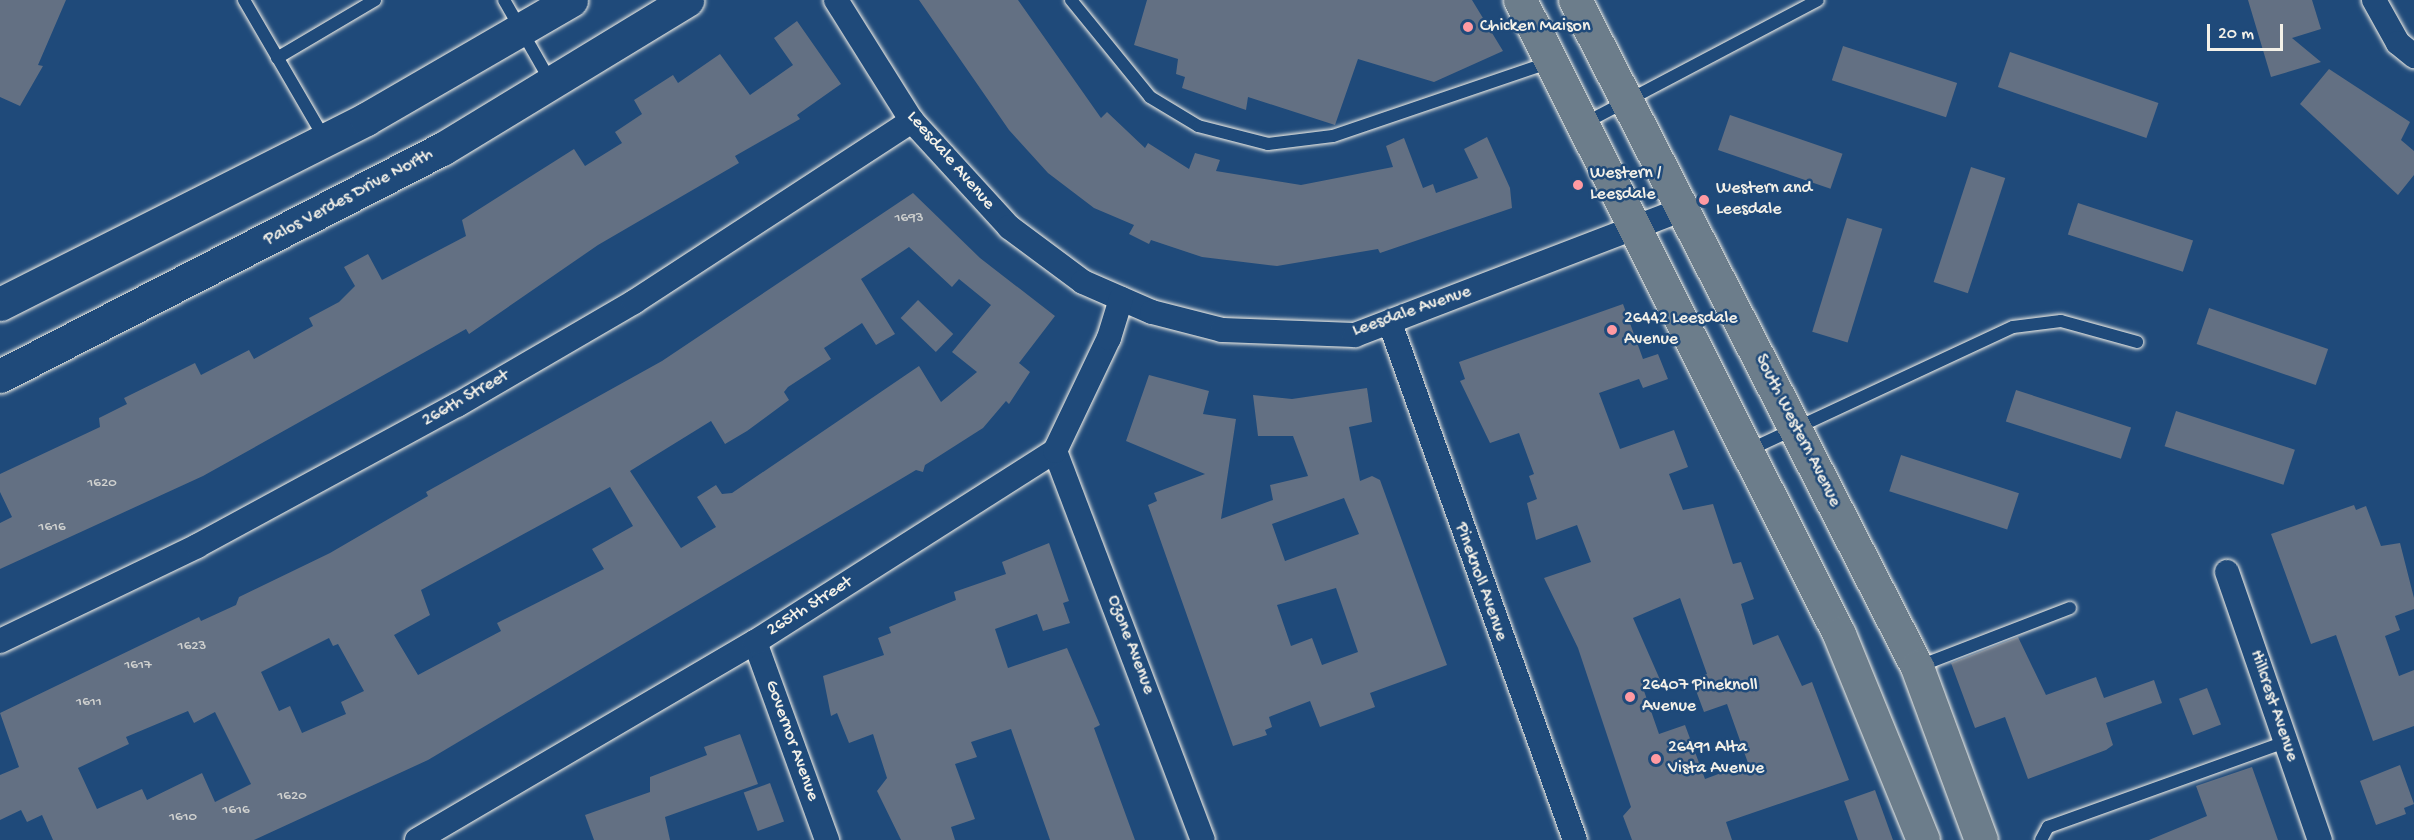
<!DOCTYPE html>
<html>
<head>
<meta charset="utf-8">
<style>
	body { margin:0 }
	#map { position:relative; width:2414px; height:840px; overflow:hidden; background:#1f4a7a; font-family:"Gochi Hand",sans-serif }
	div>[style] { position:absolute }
	.building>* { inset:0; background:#637083; transform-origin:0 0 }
	.roads { filter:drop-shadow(0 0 2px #f4f1e8) drop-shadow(0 0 2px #f4f1e8) }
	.lane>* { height:12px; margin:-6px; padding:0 6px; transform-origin:6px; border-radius:6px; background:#1f4a7a }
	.street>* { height:24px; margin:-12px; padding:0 12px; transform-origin:12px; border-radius:12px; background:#1f4a7a }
	.secondary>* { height:33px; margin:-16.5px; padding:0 16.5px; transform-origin:16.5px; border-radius:16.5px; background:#1f4a7a }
	.primary>* { height:33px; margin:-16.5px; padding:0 16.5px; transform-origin:16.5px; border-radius:16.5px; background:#6c7d8b }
	.dots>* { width:16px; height:16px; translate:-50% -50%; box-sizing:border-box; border:3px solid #1f4a7a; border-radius:50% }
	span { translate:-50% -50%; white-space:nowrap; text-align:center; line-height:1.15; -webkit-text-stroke:5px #1f4a7a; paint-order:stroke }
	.number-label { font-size:15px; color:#d0d1cf }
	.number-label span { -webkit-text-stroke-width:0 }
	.poi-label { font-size:18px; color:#f4f1e8 }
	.left { translate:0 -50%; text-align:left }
	.street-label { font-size:18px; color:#f4f1e8 }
	.scale { position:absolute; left:2207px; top:24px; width:76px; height:27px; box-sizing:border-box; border:3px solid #f4f1e8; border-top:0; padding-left:8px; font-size:18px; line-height:21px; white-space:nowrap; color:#f4f1e8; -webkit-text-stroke:4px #1f4a7a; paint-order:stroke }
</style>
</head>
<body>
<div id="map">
	<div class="building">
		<div style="clip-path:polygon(0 0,66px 0,38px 65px,43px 66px,20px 106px,0 97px)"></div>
		<div style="clip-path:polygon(919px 0,1018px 0,1101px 118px,1107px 112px,1145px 148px,1148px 143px,1189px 169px,1195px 153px,1220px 160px,1216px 171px,1301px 185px,1393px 167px,1386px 146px,1404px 138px,1423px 188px,1433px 184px,1436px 193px,1478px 178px,1464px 149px,1487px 137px,1510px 188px,1512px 208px,1380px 253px,1378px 249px,1277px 266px,1202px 257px,1151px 240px,1149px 244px,1129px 234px,1134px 225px,1094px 208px,1048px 173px,1009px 130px)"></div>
		<div style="clip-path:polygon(1147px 0,1472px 0,1503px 51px,1434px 82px,1358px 59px,1335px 125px,1248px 97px,1246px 110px,1182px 88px,1185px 77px,1176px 74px,1178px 59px,1134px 45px)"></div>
		<div style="clip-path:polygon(2248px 0,2312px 0,2321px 29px,2292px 38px,2321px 62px,2271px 77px)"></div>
		<div style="clip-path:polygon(797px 21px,841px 84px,797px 115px,800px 119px,735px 156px,739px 163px,598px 245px,469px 334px,466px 329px,203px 476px,0 569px,0 523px,12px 517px,0 492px,0 474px,100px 427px,99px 418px,127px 404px,124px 398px,195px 363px,201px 375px,249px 350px,254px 359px,313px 326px,309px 318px,339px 302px,355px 286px,344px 267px,368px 254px,382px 280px,466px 236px,462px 220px,574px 149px,585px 166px,622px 143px,615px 132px,642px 114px,634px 100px,673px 75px,678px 83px,720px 54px,750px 95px,793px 65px,774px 38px)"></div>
		<div style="left:1843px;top:46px;width:120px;height:36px;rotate:18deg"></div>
		<div style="left:2010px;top:52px;width:157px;height:37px;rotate:19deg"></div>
		<div style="clip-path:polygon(2329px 69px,2410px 122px,2401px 140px,2414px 151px,2414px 175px,2398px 195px,2300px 104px)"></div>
		<div style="left:1730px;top:115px;width:119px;height:37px;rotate:19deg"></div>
		<div style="left:1971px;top:167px;width:36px;height:121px;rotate:18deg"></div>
		<div style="clip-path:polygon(evenodd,913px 193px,980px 258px,1055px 316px,1019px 363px,1030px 372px,1009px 404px,1006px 401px,983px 428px,925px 465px,923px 472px,916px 470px,428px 760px,254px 840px,53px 840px,42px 815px,27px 822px,21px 810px,0 820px,0 775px,19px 767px,0 713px,199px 617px,201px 621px,236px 605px,239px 597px,330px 553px,428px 496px,426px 492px,662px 361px,913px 193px,909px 247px,952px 287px,959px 279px,991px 305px,952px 352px,977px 372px,941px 402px,919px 366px,732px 493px,722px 494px,716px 485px,697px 497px,716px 527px,681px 548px,630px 471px,711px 421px,725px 444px,747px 431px,789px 400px,784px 392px,788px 387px,831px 359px,824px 348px,862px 323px,876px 345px,895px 334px,861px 279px,909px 247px,913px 193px,610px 487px,633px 526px,592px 549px,604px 569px,497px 623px,501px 631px,418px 675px,394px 635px,430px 615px,421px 590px,610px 487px,913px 193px,329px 638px,333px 646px,338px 644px,364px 691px,341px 702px,346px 714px,302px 733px,290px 706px,279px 711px,261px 672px,329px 638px,913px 193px,188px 711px,194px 723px,215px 712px,251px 784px,215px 802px,202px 773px,147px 800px,142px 789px,97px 809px,78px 768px,129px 744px,126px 737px,188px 711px)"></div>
		<div style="left:2078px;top:203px;width:121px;height:33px;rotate:18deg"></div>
		<div style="left:1847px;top:218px;width:37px;height:119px;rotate:17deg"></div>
		<div style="left:918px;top:300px;width:49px;height:25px;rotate:44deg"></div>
		<div style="clip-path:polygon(evenodd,1623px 304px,1643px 359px,1658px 354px,1668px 379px,1643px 388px,1639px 379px,1599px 393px,1620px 449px,1674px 430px,1688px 467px,1669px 474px,1683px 510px,1713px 504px,1733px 564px,1741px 562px,1754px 599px,1741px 604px,1753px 645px,1778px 635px,1802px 686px,1812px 682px,1849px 780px,1726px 822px,1732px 840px,1632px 840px,1623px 816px,1631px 807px,1578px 648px,1544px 578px,1591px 562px,1577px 525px,1536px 540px,1527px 503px,1537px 499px,1529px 476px,1534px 474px,1519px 433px,1490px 443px,1460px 381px,1465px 379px,1459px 362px,1623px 304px,1680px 598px,1707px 674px,1692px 680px,1704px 712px,1727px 704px,1748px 763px,1705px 779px,1685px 725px,1659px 734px,1643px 688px,1661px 682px,1633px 618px,1680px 598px)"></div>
		<div style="left:2209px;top:308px;width:126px;height:38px;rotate:19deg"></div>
		<div style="clip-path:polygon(evenodd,1149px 375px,1209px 391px,1203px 414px,1236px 419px,1221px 519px,1273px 500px,1270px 485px,1308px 476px,1293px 436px,1258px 436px,1253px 395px,1292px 399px,1367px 388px,1372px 422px,1349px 427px,1360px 481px,1372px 476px,1380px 480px,1447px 665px,1370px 693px,1375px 707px,1320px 727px,1310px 701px,1269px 717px,1272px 727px,1265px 730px,1267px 735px,1233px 746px,1148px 505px,1157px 501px,1154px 493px,1205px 474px,1126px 441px,1149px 375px,1344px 498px,1359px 534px,1285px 561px,1272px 524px,1344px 498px,1149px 375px,1336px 588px,1358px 652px,1322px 665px,1312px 638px,1291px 646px,1277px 605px,1336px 588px)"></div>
		<div style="left:2016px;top:390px;width:121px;height:33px;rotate:18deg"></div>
		<div style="left:2176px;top:411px;width:125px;height:37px;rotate:18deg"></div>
		<div style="left:1901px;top:455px;width:124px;height:38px;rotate:18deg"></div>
		<div style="clip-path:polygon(2354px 505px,2356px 510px,2366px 506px,2381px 546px,2400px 543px,2414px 598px,2414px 609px,2395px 616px,2400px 630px,2385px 636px,2399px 676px,2414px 670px,2414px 726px,2373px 741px,2336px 635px,2311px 644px,2271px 534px)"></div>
		<div style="clip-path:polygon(1049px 543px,1069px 601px,1063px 603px,1070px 623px,1043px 631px,1037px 614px,995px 629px,1008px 668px,1067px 648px,1100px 725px,1094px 728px,1135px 840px,1050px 840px,1011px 729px,971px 742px,977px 757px,955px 764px,975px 819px,951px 827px,955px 840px,901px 840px,877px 791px,887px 778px,873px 734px,849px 743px,837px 713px,831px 716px,823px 676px,884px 655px,878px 638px,891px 633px,889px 627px,956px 600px,954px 592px,1006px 574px,1002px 562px)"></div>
		<div style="clip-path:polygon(2018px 637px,2046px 695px,2096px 677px,2104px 698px,2154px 680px,2162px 703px,2106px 723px,2113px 745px,2106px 750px,2028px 779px,2005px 717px,1975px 728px,1951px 663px)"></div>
		<div style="left:2207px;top:688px;width:39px;height:30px;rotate:69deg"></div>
		<div style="clip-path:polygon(740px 734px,758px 784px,665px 817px,670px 840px,594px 840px,585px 815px,650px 792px,650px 777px,707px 755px,704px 747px)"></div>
		<div style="clip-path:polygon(2400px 765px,2414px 804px,2404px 808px,2406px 814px,2376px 825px,2360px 781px)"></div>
		<div style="clip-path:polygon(2252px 767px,2278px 840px,2149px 840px,2207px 816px,2196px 786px)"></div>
		<div style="left:770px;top:783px;width:41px;height:28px;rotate:70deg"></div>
		<div style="clip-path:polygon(1875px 790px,1893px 840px,1858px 840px,1844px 801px)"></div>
	</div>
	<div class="roads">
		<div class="lane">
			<div style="left:244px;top:0;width:161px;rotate:59.8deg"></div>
			<div style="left:504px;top:0;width:95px;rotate:60.2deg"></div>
			<div style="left:1071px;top:0;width:125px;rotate:50.8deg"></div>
			<div style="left:1150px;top:97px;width:56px;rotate:31.1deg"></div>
			<div style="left:1198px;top:126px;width:72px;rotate:14.4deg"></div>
			<div style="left:1268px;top:144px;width:65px;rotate:-7deg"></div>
			<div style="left:1333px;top:136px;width:229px;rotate:-18.8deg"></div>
			<div style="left:277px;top:58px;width:114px;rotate:-30.6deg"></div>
			<div style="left:1585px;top:123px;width:263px;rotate:-27.8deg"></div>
			<div style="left:1749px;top:450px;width:291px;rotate:-25deg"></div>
			<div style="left:2013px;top:327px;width:48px;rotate:-7.1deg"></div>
			<div style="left:2061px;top:321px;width:79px;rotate:15.4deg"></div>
			<div style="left:1917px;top:667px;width:164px;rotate:-21.1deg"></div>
			<div style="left:2041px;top:840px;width:15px;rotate:-62deg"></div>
			<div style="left:2048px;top:827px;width:253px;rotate:-19.7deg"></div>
		</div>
		<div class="street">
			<div style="left:836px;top:0;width:143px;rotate:57.9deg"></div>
			<div style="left:912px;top:121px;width:144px;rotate:47.5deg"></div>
			<div style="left:1009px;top:227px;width:92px;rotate:36.6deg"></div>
			<div style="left:1083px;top:282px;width:75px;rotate:23.5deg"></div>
			<div style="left:1152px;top:312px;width:72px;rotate:14.4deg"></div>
			<div style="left:1222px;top:330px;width:133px;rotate:2.2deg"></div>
			<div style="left:1355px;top:335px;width:349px;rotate:-21deg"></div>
			<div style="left:2374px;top:0;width:49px;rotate:60.8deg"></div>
			<div style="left:2398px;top:43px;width:21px;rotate:39deg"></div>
			<div style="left:1390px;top:323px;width:549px;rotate:70.31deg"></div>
			<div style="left:1055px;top:451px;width:416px;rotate:69.2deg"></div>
			<div style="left:2227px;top:572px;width:284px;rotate:70.9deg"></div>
			<div style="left:0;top:641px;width:219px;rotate:-25.7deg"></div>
			<div style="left:197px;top:546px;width:296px;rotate:-28.5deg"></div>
			<div style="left:457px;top:405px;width:205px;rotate:-30.2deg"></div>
			<div style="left:634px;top:302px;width:332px;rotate:-33.1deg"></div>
			<div style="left:755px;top:642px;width:211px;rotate:70deg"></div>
			<div style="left:417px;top:840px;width:392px;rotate:-30.4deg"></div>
			<div style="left:755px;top:642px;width:356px;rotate:-32.5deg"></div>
			<div style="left:1055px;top:451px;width:125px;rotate:-64.5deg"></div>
			<div style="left:1109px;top:338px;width:41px;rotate:-72.9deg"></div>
		</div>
		<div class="secondary">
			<div style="left:0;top:304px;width:410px;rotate:-26.8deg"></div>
			<div style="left:366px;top:119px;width:237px;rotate:-30.1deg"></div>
			<div style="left:0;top:376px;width:497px;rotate:-27.2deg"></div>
			<div style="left:442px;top:149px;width:287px;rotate:-31.3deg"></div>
		</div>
		<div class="primary">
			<div style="left:1520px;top:0;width:710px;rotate:63.29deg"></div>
			<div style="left:1839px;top:634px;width:222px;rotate:67.8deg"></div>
			<div style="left:1575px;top:0;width:750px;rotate:62.85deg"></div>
			<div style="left:1917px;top:667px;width:184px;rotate:69.7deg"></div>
		</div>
	</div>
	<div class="dots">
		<div style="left:1468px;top:27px;background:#ff9aa2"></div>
		<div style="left:1578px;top:185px;background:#ff9aa2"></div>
		<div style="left:1704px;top:200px;background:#ff9aa2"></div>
		<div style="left:1612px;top:330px;background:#ff9aa2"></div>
		<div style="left:1630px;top:697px;background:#ff9aa2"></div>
		<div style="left:1656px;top:759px;background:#ff9aa2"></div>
	</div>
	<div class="number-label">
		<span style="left:909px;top:219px">1693</span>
		<span style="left:102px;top:484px">1620</span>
		<span style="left:52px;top:528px">1616</span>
		<span style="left:192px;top:647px">1623</span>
		<span style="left:138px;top:666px">1617</span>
		<span style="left:89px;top:703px">1611</span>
		<span style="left:292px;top:797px">1620</span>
		<span style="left:236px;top:811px">1616</span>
		<span style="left:183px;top:818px">1610</span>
	</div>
	<div class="poi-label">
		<span class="left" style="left:1480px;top:27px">Chicken Maison</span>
		<span class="left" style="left:1590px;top:185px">Western /<br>Leesdale</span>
		<span class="left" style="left:1716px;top:200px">Western and<br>Leesdale</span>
		<span class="left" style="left:1624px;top:330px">26442 Leesdale<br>Avenue</span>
		<span class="left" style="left:1642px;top:697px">26407 Pineknoll<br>Avenue</span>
		<span class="left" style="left:1668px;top:759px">26491 Alta<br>Vista Avenue</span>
	</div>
	<div class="street-label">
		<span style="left:950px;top:161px;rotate:49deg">Leesdale Avenue</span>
		<span style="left:349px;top:198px;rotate:-28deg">Palos Verdes Drive North</span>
		<span style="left:1412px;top:312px;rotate:-19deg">Leesdale Avenue</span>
		<span style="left:466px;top:399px;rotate:-30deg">266th Street</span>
		<span style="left:1797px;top:431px;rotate:63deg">South Western Avenue</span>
		<span style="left:1480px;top:582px;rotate:70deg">Pineknoll Avenue</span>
		<span style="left:810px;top:607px;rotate:-32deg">265th Street</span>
		<span style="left:1130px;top:645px;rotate:69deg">Ozone Avenue</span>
		<span style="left:2273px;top:706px;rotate:71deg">Hillcrest Avenue</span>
		<span style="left:791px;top:741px;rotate:70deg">Governor Avenue</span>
	</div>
	<div class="scale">20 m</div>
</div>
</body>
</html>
